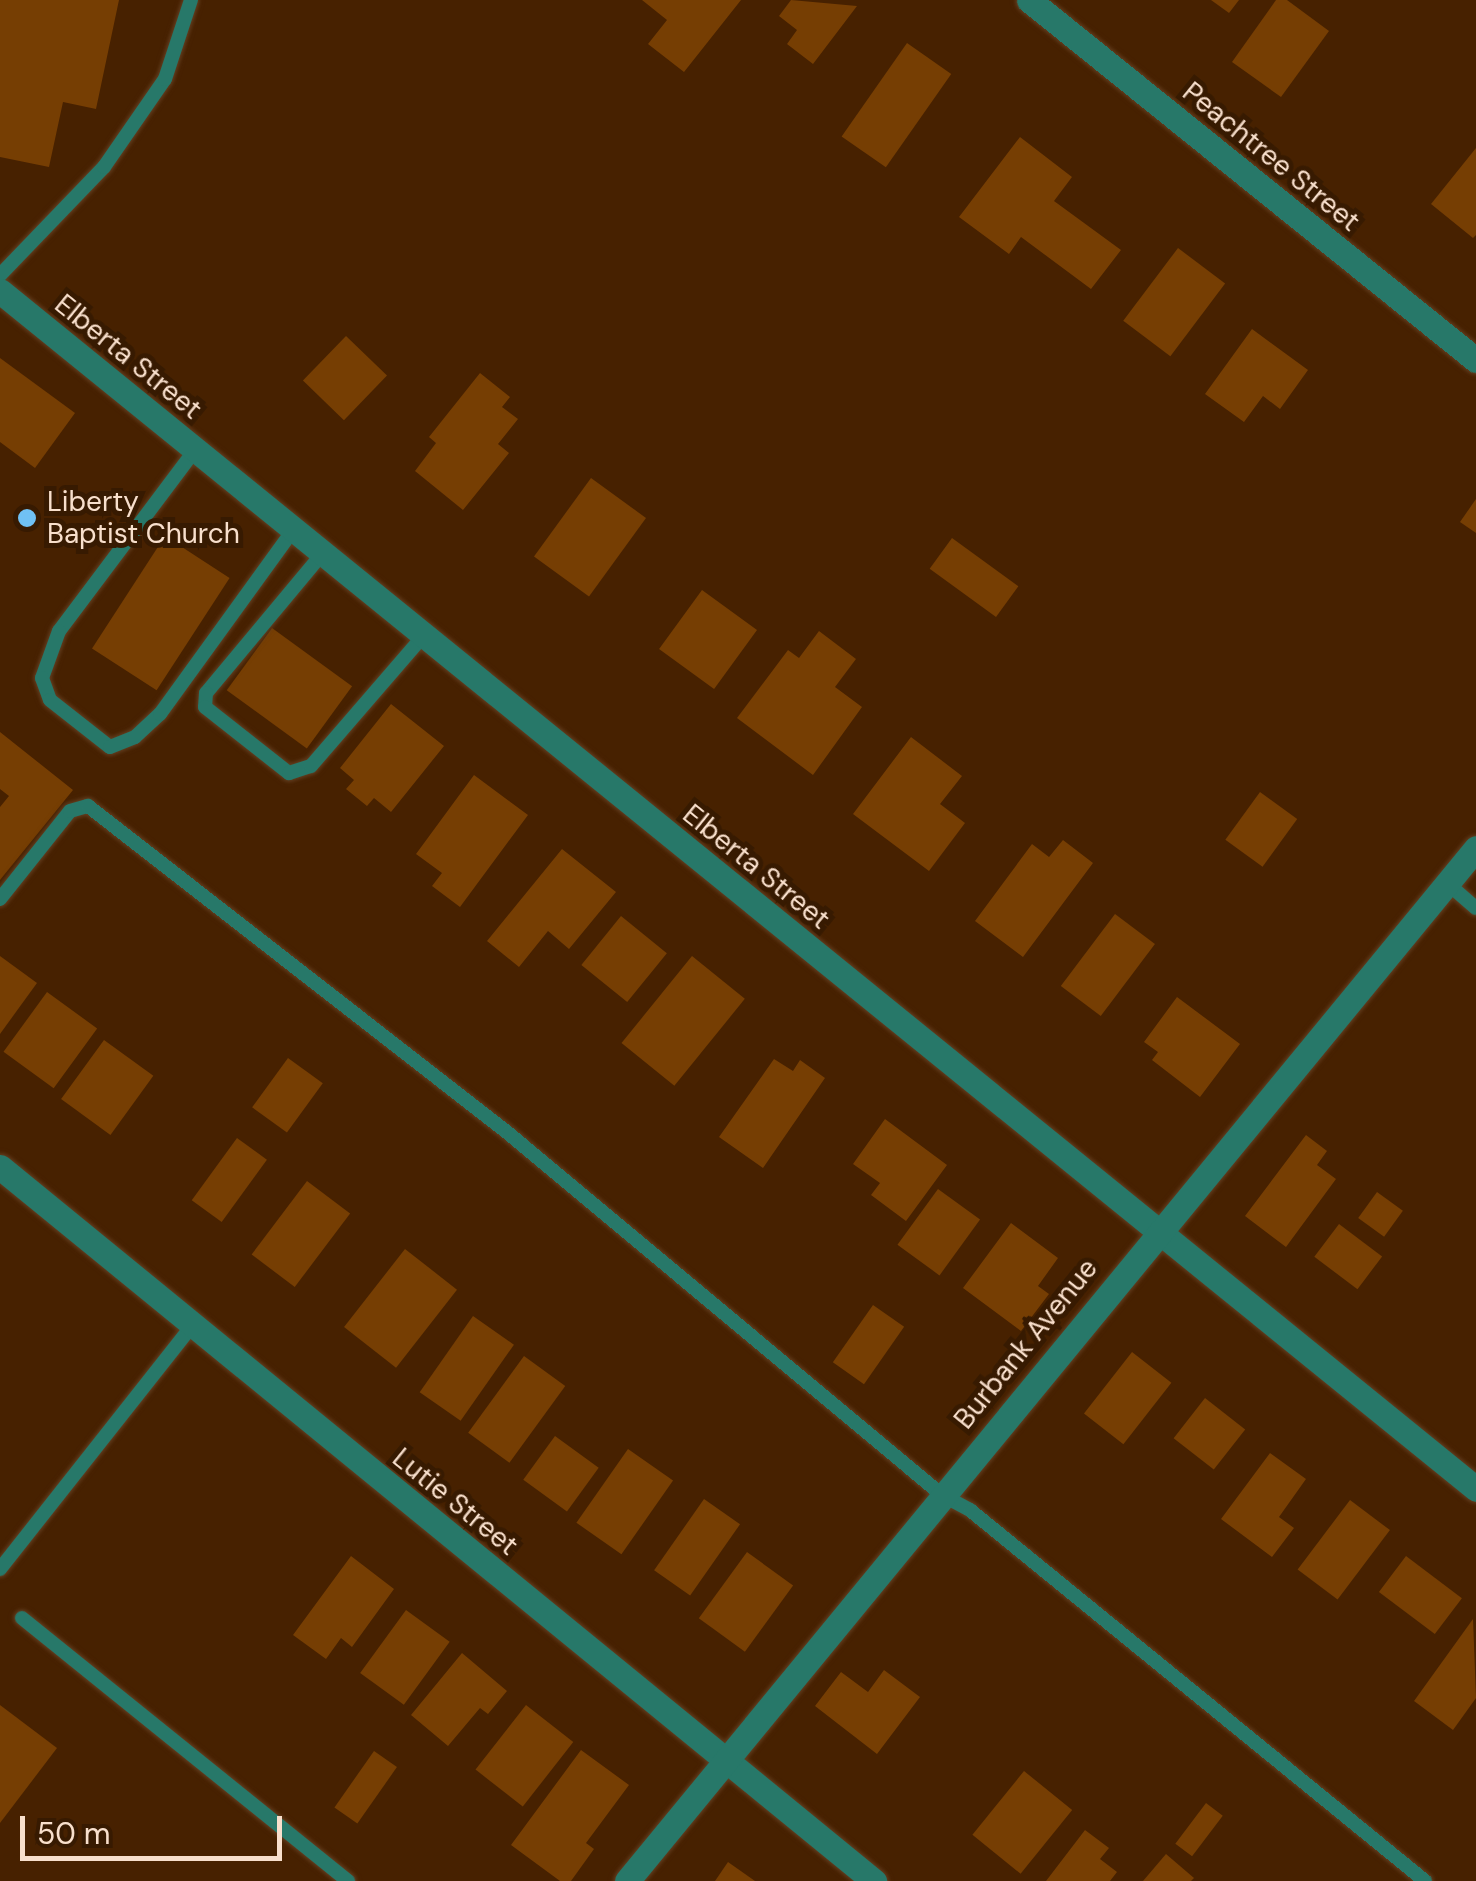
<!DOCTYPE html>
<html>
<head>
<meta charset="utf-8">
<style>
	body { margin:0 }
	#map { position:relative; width:1476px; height:1881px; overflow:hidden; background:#472100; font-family:"DM Sans",sans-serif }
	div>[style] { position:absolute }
	.building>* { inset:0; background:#763e03; transform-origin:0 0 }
	.roads { filter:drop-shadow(0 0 2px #633f21) drop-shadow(0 0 2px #633f21) }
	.lane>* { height:14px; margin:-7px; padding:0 7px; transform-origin:7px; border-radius:7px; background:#277869 }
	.street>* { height:25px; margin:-12.5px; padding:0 12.5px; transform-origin:12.5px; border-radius:12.5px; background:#277869 }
	.dots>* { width:28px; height:28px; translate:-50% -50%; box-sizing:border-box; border:5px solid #371a01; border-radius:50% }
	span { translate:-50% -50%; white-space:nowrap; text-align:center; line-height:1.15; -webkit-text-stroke:10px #371a01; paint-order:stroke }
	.street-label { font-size:28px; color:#f8dfcc }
	.poi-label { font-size:28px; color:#f8dfcc }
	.left { translate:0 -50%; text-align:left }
	.scale { position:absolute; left:20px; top:1816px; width:262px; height:45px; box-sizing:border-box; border:5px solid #f8dfcc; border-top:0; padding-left:12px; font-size:30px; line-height:35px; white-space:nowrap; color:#f8dfcc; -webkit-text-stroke:8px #371a01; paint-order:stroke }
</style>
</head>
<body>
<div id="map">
	<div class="building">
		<div style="clip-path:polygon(0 0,119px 0,96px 109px,63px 102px,49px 167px,0 157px)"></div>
		<div style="clip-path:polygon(642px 0,741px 0,684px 72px,648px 44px,667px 20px)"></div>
		<div style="clip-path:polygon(791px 0,857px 6px,813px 64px,787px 44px,797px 30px,779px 16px)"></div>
		<div style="clip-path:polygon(1211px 0,1239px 0,1229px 13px)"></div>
		<div style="clip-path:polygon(1276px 0,1287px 0,1329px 31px,1281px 97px,1232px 62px)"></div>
		<div style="left:907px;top:43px;width:54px;height:114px;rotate:35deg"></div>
		<div style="clip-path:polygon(1020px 137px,1072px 177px,1054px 201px,1121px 250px,1091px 289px,1021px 237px,1009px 254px,959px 217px)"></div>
		<div style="clip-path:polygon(1476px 148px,1476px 235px,1473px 238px,1431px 204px)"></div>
		<div style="left:1178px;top:248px;width:59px;height:91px;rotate:37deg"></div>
		<div style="clip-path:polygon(1252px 329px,1308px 370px,1280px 409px,1263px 396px,1244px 422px,1205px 394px)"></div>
		<div style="left:346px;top:336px;width:57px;height:62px;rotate:44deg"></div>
		<div style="clip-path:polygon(0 358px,75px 413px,35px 468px,0 442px)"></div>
		<div style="clip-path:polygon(480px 373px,510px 397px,502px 407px,518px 419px,498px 444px,509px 453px,463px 510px,415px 471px,436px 443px,429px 437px)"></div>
		<div style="left:591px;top:478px;width:68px;height:97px;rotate:36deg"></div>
		<div style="clip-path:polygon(1476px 499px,1476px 533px,1460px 522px)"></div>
		<div style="left:165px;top:536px;width:77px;height:134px;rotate:33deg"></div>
		<div style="left:952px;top:538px;width:82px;height:38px;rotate:36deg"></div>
		<div style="left:702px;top:590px;width:68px;height:73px;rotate:36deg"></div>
		<div style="left:272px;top:628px;width:99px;height:77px;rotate:36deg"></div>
		<div style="clip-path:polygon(819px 631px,856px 659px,835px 687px,862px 707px,813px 775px,737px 718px,788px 650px,799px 658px)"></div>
		<div style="clip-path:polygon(391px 704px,444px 746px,391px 812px,374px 798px,367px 806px,346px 789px,354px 780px,340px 768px)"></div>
		<div style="clip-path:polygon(0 732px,73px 790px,0 880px,0 807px,9px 796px,0 789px)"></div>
		<div style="clip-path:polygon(911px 737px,962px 776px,940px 804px,965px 823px,929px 871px,853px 814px)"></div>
		<div style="clip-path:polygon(474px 775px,528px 815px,460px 907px,432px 886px,442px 873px,416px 854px)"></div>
		<div style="left:1260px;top:792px;width:46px;height:59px;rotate:36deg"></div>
		<div style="clip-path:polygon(1063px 840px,1093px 863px,1023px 957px,975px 921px,1032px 844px,1049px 857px)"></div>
		<div style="clip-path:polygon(562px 849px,616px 892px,569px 949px,548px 931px,519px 967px,487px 941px)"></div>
		<div style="left:1115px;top:914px;width:50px;height:90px;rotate:37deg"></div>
		<div style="left:621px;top:916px;width:59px;height:63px;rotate:39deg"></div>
		<div style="clip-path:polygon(0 956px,37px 983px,0 1034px)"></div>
		<div style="left:692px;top:956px;width:68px;height:112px;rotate:39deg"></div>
		<div style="left:47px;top:992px;width:62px;height:74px;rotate:36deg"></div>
		<div style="clip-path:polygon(1177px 997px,1240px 1044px,1200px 1097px,1152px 1060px,1158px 1052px,1144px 1042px)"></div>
		<div style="left:104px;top:1040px;width:61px;height:73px;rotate:36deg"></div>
		<div style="left:288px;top:1058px;width:43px;height:61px;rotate:36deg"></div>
		<div style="clip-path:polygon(774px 1059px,793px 1071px,800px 1060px,825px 1078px,763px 1168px,719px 1137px)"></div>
		<div style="clip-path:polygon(885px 1119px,947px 1165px,906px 1221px,871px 1195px,880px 1183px,853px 1164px)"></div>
		<div style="clip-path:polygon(1306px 1135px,1327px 1151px,1317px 1165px,1336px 1179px,1286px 1247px,1245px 1216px)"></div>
		<div style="left:237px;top:1138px;width:37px;height:77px;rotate:36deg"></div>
		<div style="left:307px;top:1181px;width:54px;height:92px;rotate:37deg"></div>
		<div style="left:938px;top:1189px;width:52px;height:69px;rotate:36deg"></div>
		<div style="left:1377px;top:1192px;width:32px;height:32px;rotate:36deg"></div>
		<div style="clip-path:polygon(1011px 1223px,1058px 1258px,1038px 1286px,1049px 1294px,1021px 1331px,963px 1288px)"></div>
		<div style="left:1339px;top:1224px;width:54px;height:41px;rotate:37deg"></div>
		<div style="left:405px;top:1249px;width:66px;height:99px;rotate:38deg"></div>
		<div style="left:873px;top:1305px;width:38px;height:70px;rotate:35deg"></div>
		<div style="left:473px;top:1316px;width:50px;height:93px;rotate:35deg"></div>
		<div style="left:1132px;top:1352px;width:50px;height:78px;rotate:38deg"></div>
		<div style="left:524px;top:1356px;width:51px;height:95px;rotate:36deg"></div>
		<div style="left:1205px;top:1398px;width:51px;height:51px;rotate:38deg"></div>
		<div style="left:555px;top:1436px;width:54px;height:54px;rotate:36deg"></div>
		<div style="left:628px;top:1449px;width:55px;height:90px;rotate:35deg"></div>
		<div style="clip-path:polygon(1270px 1453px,1306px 1479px,1279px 1517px,1294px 1528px,1272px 1557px,1221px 1519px)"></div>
		<div style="left:704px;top:1499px;width:44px;height:87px;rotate:35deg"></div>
		<div style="left:1350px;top:1500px;width:50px;height:87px;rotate:37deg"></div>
		<div style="left:747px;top:1552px;width:57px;height:82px;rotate:36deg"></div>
		<div style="clip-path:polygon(351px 1556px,394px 1589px,352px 1647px,341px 1638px,326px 1659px,293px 1635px)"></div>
		<div style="left:1406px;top:1556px;width:70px;height:45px;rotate:37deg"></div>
		<div style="left:406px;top:1610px;width:54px;height:78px;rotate:36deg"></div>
		<div style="clip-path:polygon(1473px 1619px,1476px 1698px,1453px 1730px,1414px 1701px)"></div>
		<div style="clip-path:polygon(462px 1653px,507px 1691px,488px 1714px,480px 1708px,448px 1746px,411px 1715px)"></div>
		<div style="clip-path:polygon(884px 1670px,920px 1697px,877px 1754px,815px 1706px,841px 1672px,868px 1692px)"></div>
		<div style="clip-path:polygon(0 1705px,57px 1748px,0 1823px)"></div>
		<div style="left:526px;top:1705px;width:60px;height:82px;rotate:38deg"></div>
		<div style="clip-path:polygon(581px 1750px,629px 1785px,586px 1843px,594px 1849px,571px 1881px,560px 1881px,511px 1845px)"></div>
		<div style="left:374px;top:1751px;width:28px;height:69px;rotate:35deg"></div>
		<div style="left:1024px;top:1771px;width:62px;height:82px;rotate:39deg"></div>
		<div style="left:1206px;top:1803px;width:21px;height:51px;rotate:37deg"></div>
		<div style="clip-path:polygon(1085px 1830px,1109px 1848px,1100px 1859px,1117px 1872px,1110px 1881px,1046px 1881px)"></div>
		<div style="clip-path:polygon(1166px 1854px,1194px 1878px,1191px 1881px,1143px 1881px)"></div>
		<div style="clip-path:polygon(728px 1862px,755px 1881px,715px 1881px)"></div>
	</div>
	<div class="roads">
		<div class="lane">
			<div style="left:0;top:275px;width:150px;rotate:-46.1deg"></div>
			<div style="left:104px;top:167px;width:107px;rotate:-55.3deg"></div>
			<div style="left:165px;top:79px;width:83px;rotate:-71.8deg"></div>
			<div style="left:195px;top:450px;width:226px;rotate:126.9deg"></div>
			<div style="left:59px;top:631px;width:50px;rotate:109.9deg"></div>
			<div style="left:42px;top:678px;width:23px;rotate:70deg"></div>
			<div style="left:50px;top:700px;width:76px;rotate:38.1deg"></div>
			<div style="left:110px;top:747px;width:27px;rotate:-22deg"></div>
			<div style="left:135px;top:737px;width:34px;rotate:-43deg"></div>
			<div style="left:160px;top:714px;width:227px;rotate:-54.1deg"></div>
			<div style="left:322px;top:554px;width:181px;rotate:129.8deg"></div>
			<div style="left:206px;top:693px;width:14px;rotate:94deg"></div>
			<div style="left:205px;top:707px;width:107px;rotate:38.2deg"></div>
			<div style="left:289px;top:773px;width:23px;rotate:-18deg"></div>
			<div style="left:311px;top:766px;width:173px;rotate:-49.2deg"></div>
			<div style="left:1447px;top:883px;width:38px;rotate:41deg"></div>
			<div style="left:0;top:899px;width:112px;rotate:-51.5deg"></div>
			<div style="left:70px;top:811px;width:19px;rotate:-16deg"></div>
			<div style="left:88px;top:806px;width:532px;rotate:37.9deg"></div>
			<div style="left:508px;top:1133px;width:565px;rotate:39.83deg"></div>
			<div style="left:942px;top:1495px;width:32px;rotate:28deg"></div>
			<div style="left:970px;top:1510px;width:587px;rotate:39.19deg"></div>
			<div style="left:0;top:1569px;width:311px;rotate:-51.7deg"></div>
			<div style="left:22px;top:1618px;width:419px;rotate:38.9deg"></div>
		</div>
		<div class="street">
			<div style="left:1029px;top:0;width:574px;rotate:38.85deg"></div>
			<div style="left:0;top:291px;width:1901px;rotate:39.06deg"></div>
			<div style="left:0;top:1167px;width:1129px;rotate:39.25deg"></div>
			<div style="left:627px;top:1881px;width:1337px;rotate:-50.58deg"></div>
		</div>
	</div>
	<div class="dots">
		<div style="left:27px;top:518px;background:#70c1f4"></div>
	</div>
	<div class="street-label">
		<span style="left:1271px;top:157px;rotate:39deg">Peachtree Street</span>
		<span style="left:128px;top:357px;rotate:39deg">Elberta Street</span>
		<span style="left:756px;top:867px;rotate:39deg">Elberta Street</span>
		<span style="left:1026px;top:1344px;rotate:-51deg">Burbank Avenue</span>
		<span style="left:455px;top:1502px;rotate:39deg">Lutie Street</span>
	</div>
	<div class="poi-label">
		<span class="left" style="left:47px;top:518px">Liberty<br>Baptist Church</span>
	</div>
	<div class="scale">50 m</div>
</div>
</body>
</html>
